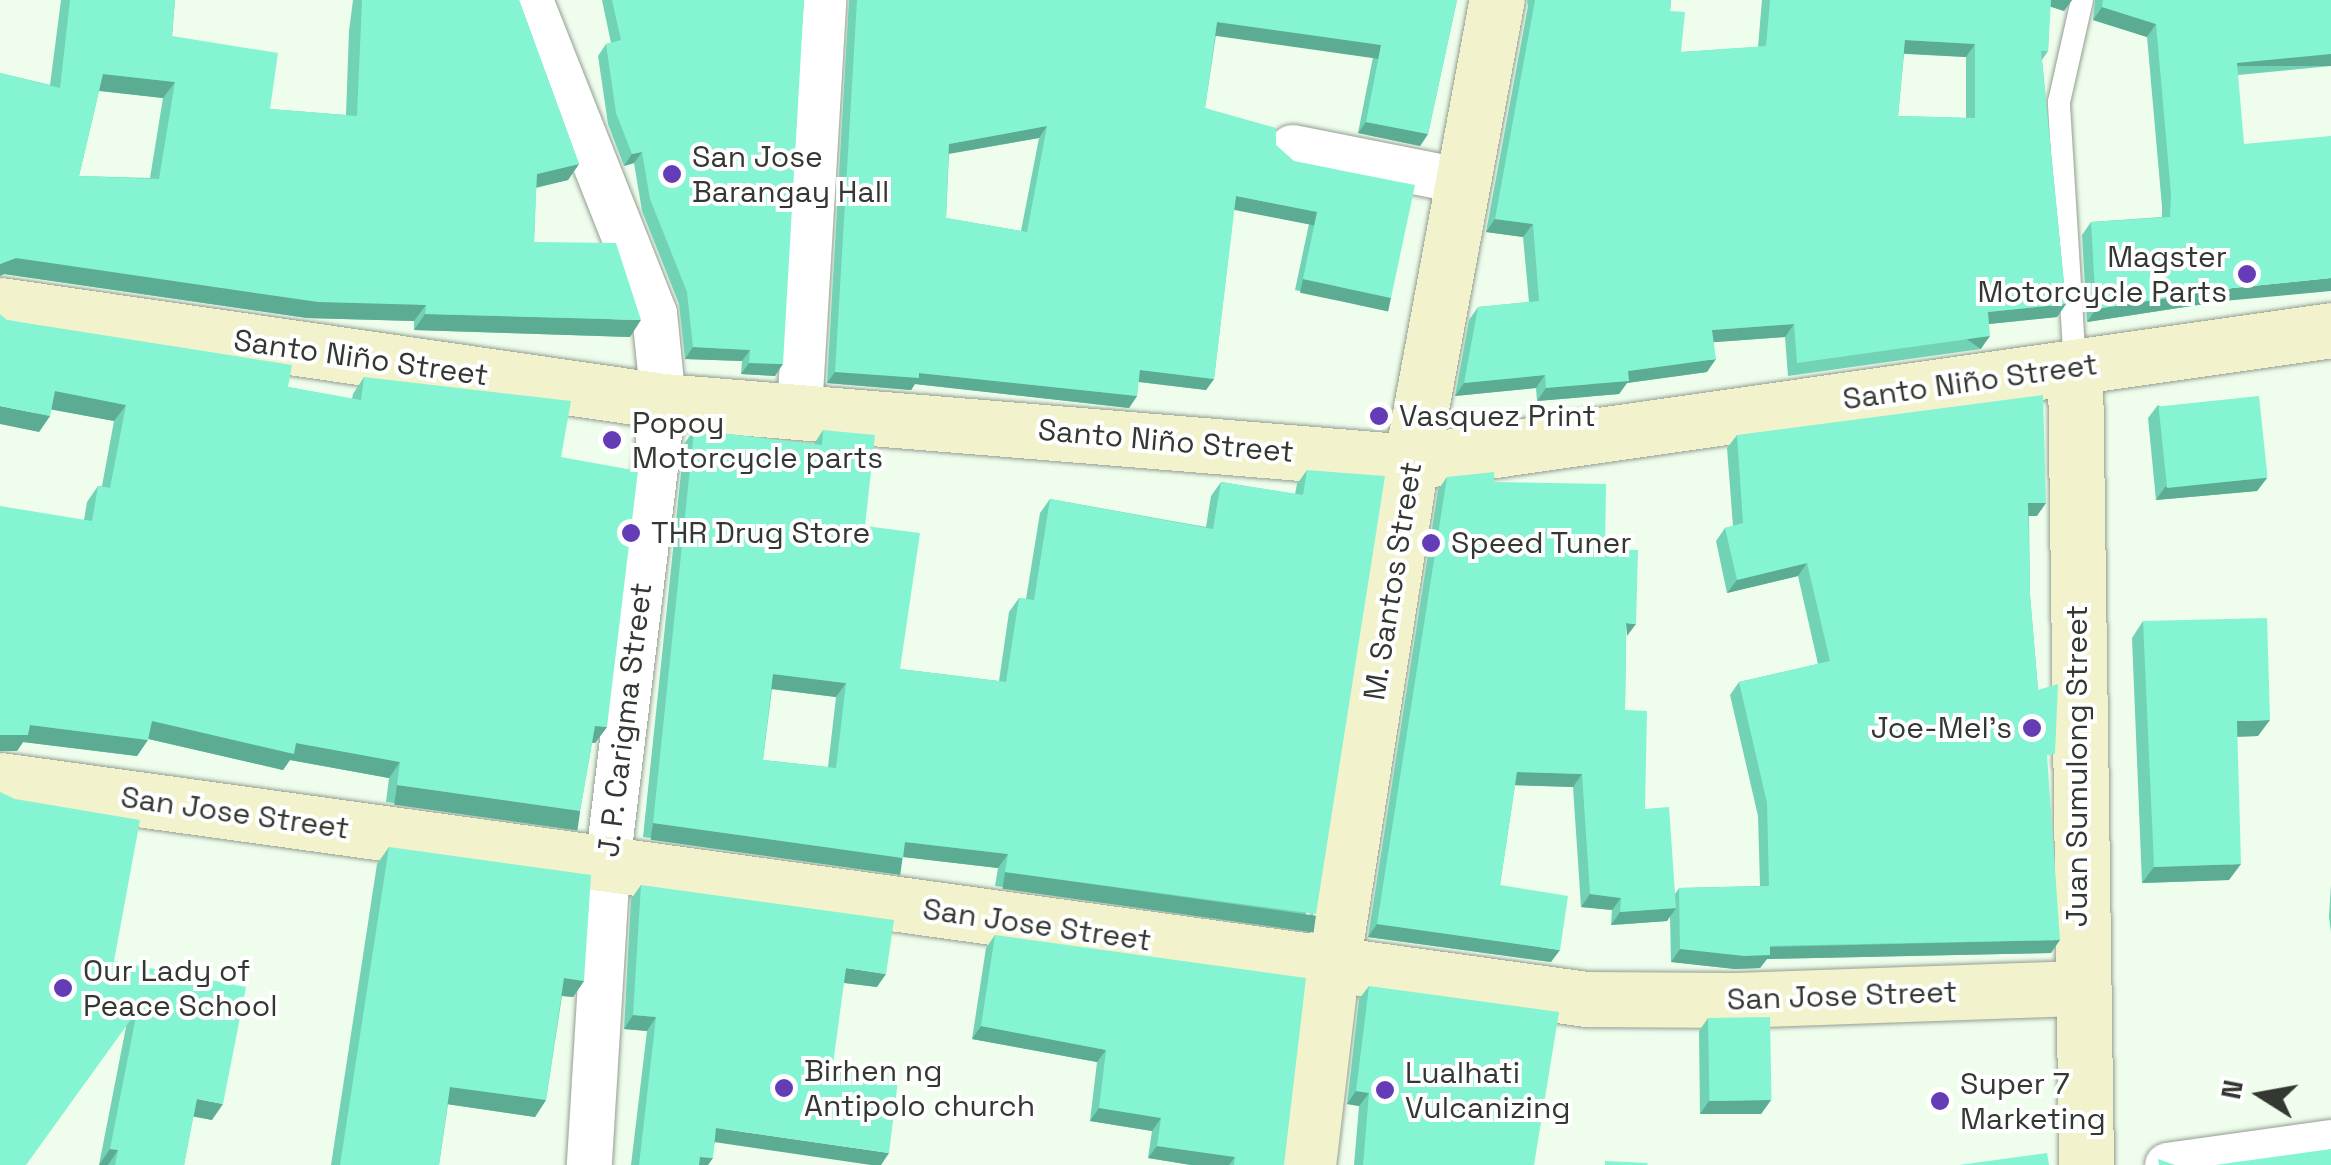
<!DOCTYPE html>
<html>
<head>
<meta charset="utf-8">
<style>
	body { margin:0 }
	#map { position:relative; width:2331px; height:1165px; overflow:hidden; background:#effded; font-family:"Space Grotesk",sans-serif }
	div>[style] { position:absolute }
	.roads { filter:drop-shadow(0 0 2px #929e90) drop-shadow(0 0 2px #929e90) }
	.lane>* { height:22px; margin:-11px; padding:0 11px; transform-origin:11px; border-radius:11px; background:#fff }
	.street>* { height:45px; margin:-22.5px; padding:0 22.5px; transform-origin:22.5px; border-radius:22.5px; background:#fff }
	.secondary>* { height:55px; margin:-27.5px; padding:0 27.5px; transform-origin:27.5px; border-radius:27.5px; background:#f2f3cc }
	.wall>* { inset:0; background:#72d2b5 }
	.shaded-wall>* { inset:0; background:#5cab93; transform-origin:0 0 }
	.building>* { inset:0; background:#84f4d2; transform-origin:0 0 }
	.dots>* { width:28px; height:28px; translate:-50% -50%; box-sizing:border-box; border:5px solid #fff; border-radius:50% }
	span { translate:-50% -50%; white-space:nowrap; text-align:center; line-height:1.15; -webkit-text-stroke:8px #fff; paint-order:stroke }
	.poi-label { font-size:30px; color:#333832 }
	.left { translate:0 -50%; text-align:left }
	.right { translate:-100% -50%; text-align:right }
	.street-label { font-size:30px; color:#333832 }
	.north { position:absolute; left:2211px; top:1045px; width:100px; height:100px; -webkit-text-stroke:8px #fff; paint-order:stroke; rotate:281deg; font-size:28px; font-weight:700; line-height:40px; text-align:center; color:#333832 }
	.north::after { content:''; display:block; margin:auto; width:35px; height:45px; background:#333832; clip-path:polygon(50% 0,100% 100%,50% 72%,0 100%) }
</style>
</head>
<body>
<div id="map">
	<div class="roads">
		<div class="lane">
			<div style="left:2075px;top:367px;width:265px;rotate:-93.5deg"></div>
			<div style="left:2059px;top:102px;width:105px;rotate:-77.3deg"></div>
		</div>
		<div class="street">
			<div style="left:530px;top:0;width:337px;rotate:68.4deg"></div>
			<div style="left:654px;top:313px;width:88px;rotate:84.2deg"></div>
			<div style="left:663px;top:401px;width:469px;rotate:96.9deg"></div>
			<div style="left:607px;top:867px;width:299px;rotate:93.5deg"></div>
			<div style="left:1292px;top:147px;width:174px;rotate:11.2deg"></div>
			<div style="left:799px;top:410px;width:411px;rotate:-86.6deg"></div>
			<div style="left:2167px;top:1165px;width:166px;rotate:-8deg"></div>
		</div>
		<div class="secondary">
			<div style="left:0;top:305px;width:670px;rotate:8.24deg"></div>
			<div style="left:663px;top:401px;width:750px;rotate:4.66deg"></div>
			<div style="left:1411px;top:462px;width:929px;rotate:-8.16deg"></div>
			<div style="left:2075px;top:367px;width:798px;rotate:89.21deg"></div>
			<div style="left:0;top:780px;width:1602px;rotate:7.86deg"></div>
			<div style="left:1587px;top:999px;width:148px;rotate:0.4deg"></div>
			<div style="left:1735px;top:1000px;width:344px;rotate:-2deg"></div>
			<div style="left:1308px;top:1165px;width:201px;rotate:-83.2deg"></div>
			<div style="left:1332px;top:965px;width:509px;rotate:-81.07deg"></div>
			<div style="left:1411px;top:462px;width:470px;rotate:-79.5deg"></div>
		</div>
	</div>
	<div class="wall">
		<div style="clip-path:polygon(evenodd,61px 0,175px 0,172px 36px,270px 109px,346px 115px,349px 31px,353px 0,519px 0,579px 164px,568px 180px,536px 188px,534px 242px,630px 337px,414px 330px,414px 321px,307px 318px,4px 274px,0 276px,0 73px,50px 85px,61px 0,99px 91px,163px 98px,150px 178px,79px 176px,99px 91px)"></div>
		<div style="clip-path:polygon(602px 0,804px 0,775px 376px,741px 374px,742px 361px,685px 359px,679px 304px,642px 211px,634px 163px,624px 166px,608px 124px,598px 56px,606px 44px,611px 43px)"></div>
		<div style="clip-path:polygon(evenodd,849px 0,1457px 0,1428px 134px,1420px 146px,1358px 133px,1373px 57px,1216px 35px,1205px 108px,1276px 145px,1391px 298px,1383px 309px,1295px 290px,1309px 224px,1234px 209px,1214px 379px,1206px 390px,1138px 382px,1137px 396px,1129px 408px,915px 384px,911px 390px,827px 383px,849px 0,1039px 138px,1021px 231px,946px 218px,949px 154px,1039px 138px)"></div>
		<div style="clip-path:polygon(evenodd,1527px 0,1671px 0,1670px 11px,1681px 52px,1758px 47px,1762px 0,2072px 0,2064px 11px,2050px 6px,2048px 51px,2042px 60px,2066px 304px,2057px 317px,1989px 324px,1981px 349px,1788px 376px,1785px 337px,1714px 342px,1707px 372px,1627px 383px,1619px 394px,1537px 401px,1536px 388px,1455px 396px,1469px 320px,1478px 307px,1529px 302px,1523px 237px,1486px 232px,1528px 6px,1527px 0,1904px 54px,1966px 57px,1966px 118px,1898px 116px,1904px 54px)"></div>
		<div style="clip-path:polygon(2095px 0,2331px 0,2331px 66px,2238px 75px,2224px 301px,2087px 322px,2082px 235px,2091px 222px,2162px 217px,2162px 207px,2147px 37px,2093px 20px)"></div>
		<div style="clip-path:polygon(7px 320px,288px 387px,352px 399px,353px 394px,364px 377px,561px 457px,607px 727px,595px 743px,592px 743px,580px 811px,569px 827px,386px 802px,389px 778px,290px 760px,283px 770px,148px 739px,137px 756px,23px 742px,17px 751px,84px 520px,87px 502px,98px 486px,102px 486px,114px 421px,51px 409px,50px 416px,39px 432px)"></div>
		<div style="clip-path:polygon(2158px 405px,2267px 478px,2257px 491px,2156px 500px,2148px 418px)"></div>
		<div style="clip-path:polygon(evenodd,694px 430px,814px 444px,823px 430px,865px 526px,900px 669px,999px 681px,1009px 612px,1019px 598px,1026px 599px,1040px 513px,1050px 499px,1206px 527px,1211px 496px,1221px 482px,1295px 494px,1297px 484px,1307px 470px,1306px 929px,995px 886px,998px 868px,903px 857px,893px 872px,643px 837px,684px 444px,694px 430px,772px 689px,836px 697px,828px 767px,763px 760px,772px 689px)"></div>
		<div style="clip-path:polygon(1737px 435px,2037px 516px,2029px 516px,2030px 595px,2038px 690px,2047px 765px,2051px 953px,1767px 959px,1760px 968px,1735px 969px,1671px 962px,1670px 916px,1667px 921px,1611px 925px,1612px 910px,1581px 907px,1573px 787px,1515px 785px,1500px 885px,1551px 962px,1368px 937px,1438px 490px,1447px 477px,1494px 482px,1605px 549px,1626px 636px,1625px 710px,1645px 809px,1675px 894px,1679px 888px,1760px 886px,1758px 816px,1730px 695px,1739px 682px,1818px 664px,1798px 576px,1727px 593px,1716px 541px,1725px 528px,1733px 526px,1727px 448px)"></div>
		<div style="clip-path:polygon(2143px 621px,2258px 736px,2237px 737px,2229px 880px,2142px 883px,2132px 638px)"></div>
		<div style="clip-path:polygon(389px 847px,584px 981px,573px 997px,562px 996px,546px 1100px,535px 1117px,448px 1104px,439px 1165px,331px 1165px,377px 864px)"></div>
		<div style="clip-path:polygon(2331px 884px,2331px 932px,2329px 917px)"></div>
		<div style="clip-path:polygon(641px 885px,877px 987px,844px 983px,715px 1142px,708px 1165px,631px 1165px,647px 1031px,624px 1029px,631px 899px)"></div>
		<div style="clip-path:polygon(995px 935px,1284px 1165px,1191px 1165px,1148px 1158px,1152px 1131px,1090px 1121px,1097px 1062px,972px 1039px,986px 948px)"></div>
		<div style="clip-path:polygon(114px 961px,212px 1120px,193px 1116px,184px 1165px,99px 1165px,126px 1027px)"></div>
		<div style="clip-path:polygon(1369px 986px,1534px 1165px,1354px 1165px,1359px 1106px,1347px 1104px,1359px 999px)"></div>
		<div style="clip-path:polygon(1708px 1018px,1771px 1100px,1761px 1114px,1700px 1114px,1699px 1031px)"></div>
	</div>
	<div class="shaded-wall">
		<div style="clip-path:polygon(2045px 0,2072px 0,2064px 11px,2042px 4px)"></div>
		<div style="clip-path:polygon(2102px 7px,2156px 24px,2147px 37px,2093px 20px)"></div>
		<div style="left:1217px;top:22px;width:166px;height:14px;rotate:8deg"></div>
		<div style="clip-path:polygon(1905px 40px,1975px 44px,1966px 57px,1896px 53px)"></div>
		<div style="left:2331px;top:54px;width:12px;height:94px;rotate:90deg"></div>
		<div style="clip-path:polygon(103px 74px,175px 82px,163px 98px,92px 90px)"></div>
		<div style="clip-path:polygon(1366px 122px,1428px 134px,1420px 146px,1358px 133px)"></div>
		<div style="clip-path:polygon(1047px 126px,1039px 138px,941px 155px,949px 144px)"></div>
		<div style="clip-path:polygon(642px 152px,634px 163px,624px 166px,632px 154px)"></div>
		<div style="clip-path:polygon(579px 164px,568px 180px,525px 190px,537px 174px)"></div>
		<div style="left:1236px;top:196px;width:83px;height:14px;rotate:11deg"></div>
		<div style="clip-path:polygon(1495px 219px,1533px 224px,1523px 237px,1486px 232px)"></div>
		<div style="clip-path:polygon(16px 258px,426px 305px,414px 321px,307px 318px,4px 274px,0 276px,0 264px)"></div>
		<div style="clip-path:polygon(2331px 278px,2331px 291px,2224px 301px,2087px 322px,2096px 309px,2233px 288px)"></div>
		<div style="left:1303px;top:279px;width:90px;height:14px;rotate:12deg"></div>
		<div style="clip-path:polygon(2066px 304px,2057px 317px,1979px 325px,1988px 312px)"></div>
		<div style="clip-path:polygon(425px 314px,641px 320px,630px 337px,414px 330px)"></div>
		<div style="clip-path:polygon(1794px 324px,1785px 337px,1703px 343px,1712px 330px)"></div>
		<div style="left:1990px;top:336px;width:16px;height:195px;rotate:125deg"></div>
		<div style="clip-path:polygon(693px 347px,750px 350px,742px 361px,685px 359px)"></div>
		<div style="clip-path:polygon(1716px 359px,1707px 372px,1627px 383px,1619px 394px,1537px 401px,1546px 388px,1628px 371px)"></div>
		<div style="clip-path:polygon(749px 363px,783px 364px,775px 376px,741px 374px)"></div>
		<div style="clip-path:polygon(1140px 370px,1214px 379px,1206px 390px,1132px 381px)"></div>
		<div style="clip-path:polygon(835px 372px,919px 373px,1137px 396px,1129px 408px,915px 384px,911px 390px,827px 383px)"></div>
		<div style="clip-path:polygon(1545px 375px,1536px 388px,1455px 396px,1464px 383px)"></div>
		<div style="clip-path:polygon(55px 391px,126px 405px,114px 421px,43px 408px)"></div>
		<div style="clip-path:polygon(0 406px,50px 416px,39px 432px,0 424px)"></div>
		<div style="clip-path:polygon(2267px 478px,2257px 491px,2156px 500px,2165px 487px)"></div>
		<div style="clip-path:polygon(2028px 503px,2046px 503px,2037px 516px,2019px 516px)"></div>
		<div style="clip-path:polygon(1807px 563px,1798px 576px,1727px 593px,1737px 580px)"></div>
		<div style="clip-path:polygon(1626px 623px,1636px 624px,1627px 636px)"></div>
		<div style="clip-path:polygon(773px 674px,846px 683px,836px 697px,763px 688px)"></div>
		<div style="clip-path:polygon(2270px 720px,2258px 736px,2225px 737px,2237px 721px)"></div>
		<div style="clip-path:polygon(152px 721px,296px 743px,400px 762px,389px 778px,290px 760px,283px 770px,140px 737px)"></div>
		<div style="clip-path:polygon(30px 725px,148px 740px,137px 756px,23px 742px,17px 751px,0 751px,0 735px)"></div>
		<div style="clip-path:polygon(595px 726px,607px 727px,595px 743px,584px 742px)"></div>
		<div style="clip-path:polygon(1517px 772px,1582px 774px,1573px 787px,1508px 785px)"></div>
		<div style="left:397px;top:785px;width:185px;height:20px;rotate:8deg"></div>
		<div style="left:653px;top:823px;width:252px;height:17px;rotate:8deg"></div>
		<div style="clip-path:polygon(905px 842px,1008px 854px,998px 868px,895px 856px)"></div>
		<div style="clip-path:polygon(2241px 864px,2229px 880px,2142px 883px,2154px 867px)"></div>
		<div style="left:1005px;top:872px;width:314px;height:17px;rotate:8deg"></div>
		<div style="clip-path:polygon(1590px 894px,1621px 898px,1612px 910px,1581px 907px)"></div>
		<div style="clip-path:polygon(1676px 908px,1667px 921px,1611px 925px,1620px 912px)"></div>
		<div style="clip-path:polygon(1377px 924px,1560px 950px,1551px 962px,1368px 937px)"></div>
		<div style="clip-path:polygon(2060px 940px,2051px 953px,1767px 959px,1760px 968px,1735px 969px,1671px 962px,1680px 949px)"></div>
		<div style="clip-path:polygon(846px 968px,886px 974px,877px 987px,837px 982px)"></div>
		<div style="clip-path:polygon(564px 978px,584px 981px,573px 997px,553px 995px)"></div>
		<div style="clip-path:polygon(633px 1015px,656px 1017px,647px 1031px,624px 1029px)"></div>
		<div style="clip-path:polygon(981px 1026px,1106px 1050px,1097px 1062px,972px 1039px)"></div>
		<div style="clip-path:polygon(450px 1087px,546px 1100px,535px 1117px,439px 1103px)"></div>
		<div style="clip-path:polygon(1356px 1091px,1369px 1093px,1359px 1106px,1347px 1104px)"></div>
		<div style="clip-path:polygon(197px 1099px,223px 1104px,212px 1120px,185px 1115px)"></div>
		<div style="clip-path:polygon(1771px 1100px,1761px 1114px,1700px 1114px,1709px 1101px)"></div>
		<div style="clip-path:polygon(1099px 1108px,1161px 1118px,1152px 1131px,1090px 1121px)"></div>
		<div style="clip-path:polygon(716px 1128px,889px 1153px,881px 1165px,871px 1165px,707px 1141px)"></div>
		<div style="clip-path:polygon(1157px 1146px,1235px 1157px,1229px 1165px,1191px 1165px,1148px 1158px)"></div>
		<div style="clip-path:polygon(110px 1149px,118px 1150px,108px 1165px,99px 1165px)"></div>
		<div style="clip-path:polygon(700px 1157px,713px 1158px,708px 1165px,694px 1165px)"></div>
	</div>
	<div class="building">
		<div style="clip-path:polygon(evenodd,70px 0,175px 0,172px 36px,278px 53px,270px 109px,357px 116px,362px 0,519px 0,579px 164px,537px 174px,534px 242px,616px 243px,641px 320px,425px 314px,426px 305px,318px 302px,16px 258px,0 264px,0 73px,60px 88px,70px 0,103px 74px,175px 82px,159px 179px,79px 176px,103px 74px)"></div>
		<div style="clip-path:polygon(612px 0,804px 0,783px 364px,749px 363px,750px 350px,693px 347px,687px 292px,650px 199px,642px 152px,632px 154px,616px 113px,606px 44px,621px 40px)"></div>
		<div style="clip-path:polygon(evenodd,857px 0,1457px 0,1428px 134px,1366px 122px,1381px 45px,1217px 22px,1205px 108px,1276px 128px,1276px 145px,1294px 161px,1415px 185px,1391px 298px,1303px 279px,1317px 212px,1236px 196px,1214px 379px,1140px 370px,1137px 396px,919px 373px,919px 378px,835px 372px,857px 0,1047px 126px,1027px 232px,946px 218px,949px 144px,1047px 126px)"></div>
		<div style="clip-path:polygon(evenodd,1535px 0,1671px 0,1670px 11px,1685px 12px,1681px 52px,1766px 46px,1770px 0,2051px 0,2048px 51px,2041px 51px,2066px 304px,1988px 312px,1990px 336px,1797px 363px,1794px 324px,1712px 330px,1716px 359px,1628px 371px,1629px 381px,1546px 388px,1545px 375px,1464px 383px,1478px 307px,1539px 301px,1533px 224px,1495px 219px,1535px 0,1905px 40px,1975px 44px,1975px 118px,1898px 116px,1905px 40px)"></div>
		<div style="clip-path:polygon(2103px 0,2331px 0,2331px 54px,2237px 63px,2244px 144px,2331px 136px,2331px 278px,2233px 288px,2096px 309px,2091px 222px,2170px 217px,2171px 194px,2156px 24px,2102px 7px)"></div>
		<div style="clip-path:polygon(0 314px,7px 320px,292px 365px,288px 387px,361px 400px,364px 377px,571px 401px,561px 457px,638px 471px,607px 727px,595px 726px,580px 811px,397px 785px,400px 762px,296px 743px,294px 754px,152px 721px,148px 740px,30px 725px,28px 735px,0 735px,0 506px,92px 521px,98px 486px,110px 488px,126px 405px,55px 391px,50px 416px,0 406px)"></div>
		<div style="clip-path:polygon(2043px 395px,2046px 503px,2028px 503px,2030px 595px,2038px 690px,2058px 684px,2055px 754px,2047px 755px,2060px 940px,1770px 946px,1770px 955px,1744px 956px,1680px 949px,1679px 888px,1769px 886px,1767px 803px,1739px 682px,1830px 661px,1807px 563px,1737px 580px,1725px 528px,1743px 523px,1737px 435px)"></div>
		<div style="left:2259px;top:396px;width:82px;height:101px;rotate:84deg"></div>
		<div style="clip-path:polygon(evenodd,694px 430px,822px 445px,823px 430px,875px 435px,865px 526px,920px 533px,900px 669px,1006px 682px,1019px 598px,1034px 600px,1050px 499px,1213px 529px,1221px 482px,1303px 495px,1307px 470px,1385px 476px,1316px 914px,1005px 872px,1008px 854px,905px 842px,903px 858px,653px 823px,694px 430px,773px 674px,846px 683px,836px 768px,763px 760px,773px 674px)"></div>
		<div style="clip-path:polygon(1494px 472px,1494px 482px,1606px 484px,1605px 549px,1638px 550px,1636px 624px,1626px 623px,1625px 710px,1647px 711px,1645px 809px,1669px 807px,1676px 908px,1620px 912px,1621px 898px,1590px 894px,1582px 774px,1517px 772px,1500px 885px,1568px 896px,1560px 950px,1377px 924px,1447px 477px)"></div>
		<div style="clip-path:polygon(2267px 618px,2270px 720px,2237px 721px,2241px 864px,2154px 867px,2143px 621px)"></div>
		<div style="clip-path:polygon(0 792px,15px 799px,140px 820px,114px 961px,246px 987px,223px 1104px,197px 1099px,184px 1165px,115px 1165px,118px 1150px,110px 1149px,137px 1011px,26px 1165px,0 1165px)"></div>
		<div style="clip-path:polygon(389px 847px,591px 875px,584px 981px,564px 978px,546px 1100px,450px 1087px,439px 1165px,340px 1165px)"></div>
		<div style="clip-path:polygon(641px 885px,894px 920px,886px 974px,846px 968px,833px 1064px,899px 1072px,889px 1153px,716px 1128px,713px 1158px,700px 1157px,699px 1165px,639px 1165px,656px 1017px,633px 1015px)"></div>
		<div style="clip-path:polygon(995px 935px,1306px 978px,1284px 1165px,1234px 1165px,1235px 1157px,1157px 1146px,1161px 1118px,1099px 1108px,1106px 1050px,981px 1026px)"></div>
		<div style="clip-path:polygon(1369px 986px,1559px 1012px,1534px 1165px,1363px 1165px,1369px 1093px,1356px 1091px)"></div>
		<div style="left:1770px;top:1017px;width:83px;height:62px;rotate:89deg"></div>
		<div style="clip-path:polygon(2331px 1149px,2331px 1165px,2215px 1165px)"></div>
		<div style="clip-path:polygon(2047px 1153px,2049px 1165px,1959px 1165px)"></div>
		<div style="clip-path:polygon(2158px 1159px,2175px 1165px,2159px 1165px)"></div>
		<div style="clip-path:polygon(1605px 1161px,1648px 1163px,1647px 1165px,1605px 1165px)"></div>
	</div>
	<div class="dots">
		<div style="left:672px;top:174px;background:#643db6"></div>
		<div style="left:2247px;top:274px;background:#643db6"></div>
		<div style="left:1379px;top:416px;background:#643db6"></div>
		<div style="left:612px;top:440px;background:#643db6"></div>
		<div style="left:631px;top:533px;background:#643db6"></div>
		<div style="left:1431px;top:543px;background:#643db6"></div>
		<div style="left:2032px;top:728px;background:#643db6"></div>
		<div style="left:63px;top:988px;background:#643db6"></div>
		<div style="left:784px;top:1088px;background:#643db6"></div>
		<div style="left:1385px;top:1090px;background:#643db6"></div>
		<div style="left:1940px;top:1101px;background:#643db6"></div>
	</div>
	<div class="poi-label">
		<span class="left" style="left:692px;top:174px">San Jose<br>Barangay Hall</span>
		<span class="right" style="left:2227px;top:274px">Magster<br>Motorcycle Parts</span>
		<span class="left" style="left:1399px;top:416px">Vasquez Print</span>
		<span class="left" style="left:632px;top:440px">Popoy<br>Motorcycle parts</span>
		<span class="left" style="left:651px;top:533px">THR Drug Store</span>
		<span class="left" style="left:1451px;top:543px">Speed Tuner</span>
		<span class="right" style="left:2012px;top:728px">Joe-Mel's</span>
		<span class="left" style="left:83px;top:988px">Our Lady of<br>Peace School</span>
		<span class="left" style="left:804px;top:1088px">Birhen ng<br>Antipolo church</span>
		<span class="left" style="left:1405px;top:1090px">Lualhati<br>Vulcanizing</span>
		<span class="left" style="left:1960px;top:1101px">Super 7<br>Marketing</span>
	</div>
	<div class="street-label">
		<span style="left:361px;top:358px;rotate:8deg">Santo Niño Street</span>
		<span style="left:1970px;top:382px;rotate:-8deg">Santo Niño Street</span>
		<span style="left:1166px;top:441px;rotate:5deg">Santo Niño Street</span>
		<span style="left:1393px;top:581px;rotate:-81deg">M. Santos Street</span>
		<span style="left:625px;top:720px;rotate:-83deg">J. P. Carigma Street</span>
		<span style="left:2077px;top:766px;rotate:-90deg">Juan Sumulong Street</span>
		<span style="left:235px;top:813px;rotate:8deg">San Jose Street</span>
		<span style="left:1037px;top:925px;rotate:8deg">San Jose Street</span>
		<span style="left:1842px;top:996px;rotate:-2deg">San Jose Street</span>
	</div>
	<div class="north">N</div>
</div>
</body>
</html>
